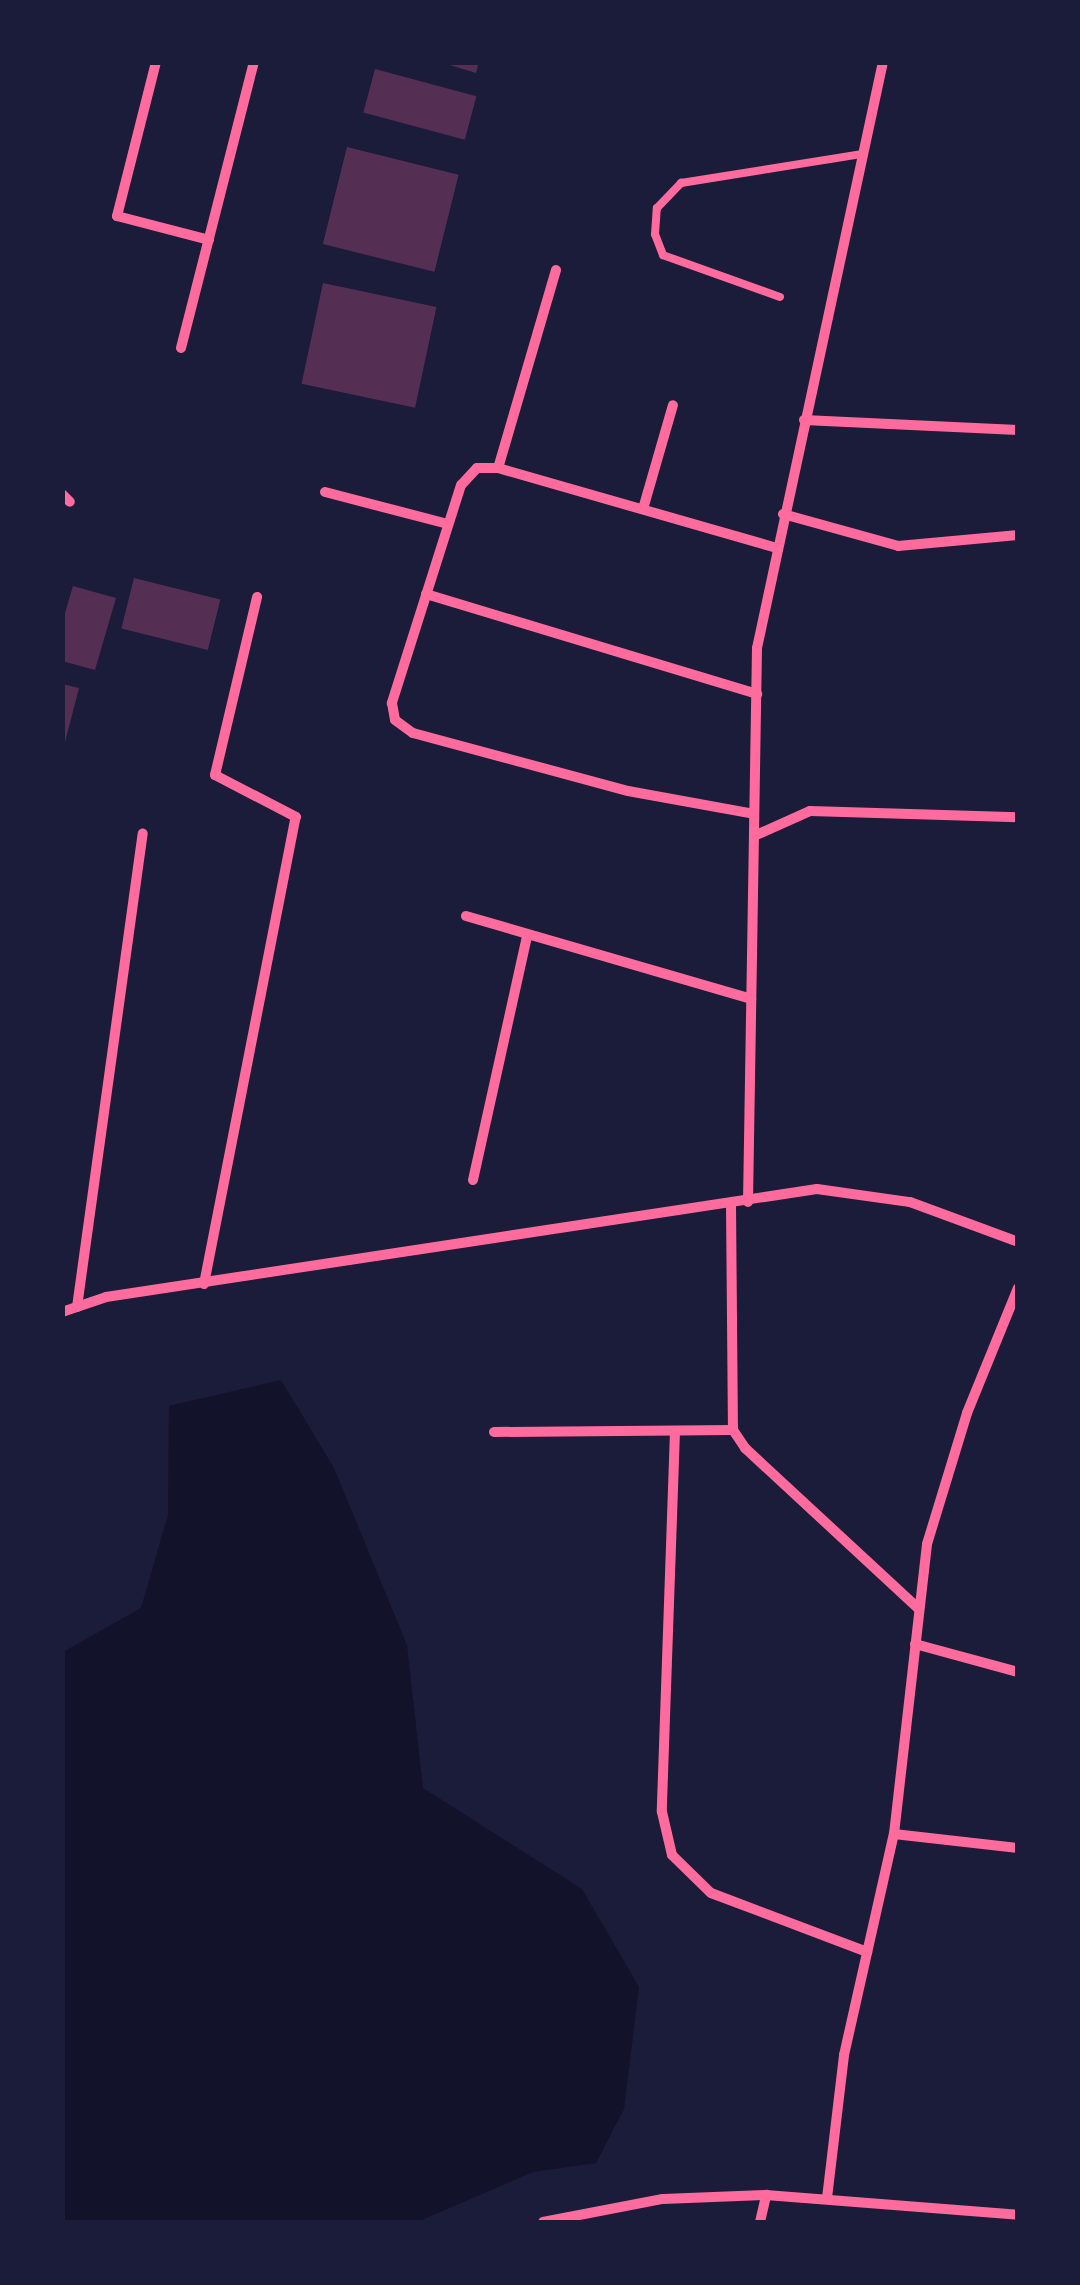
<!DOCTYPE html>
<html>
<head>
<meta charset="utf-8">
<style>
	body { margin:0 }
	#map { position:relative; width:1080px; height:2285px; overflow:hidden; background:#1b1b3a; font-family:"Nunito Sans",sans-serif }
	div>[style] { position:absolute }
	.water>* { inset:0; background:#12122b }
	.building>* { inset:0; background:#542f53; transform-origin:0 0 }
	.service>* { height:8px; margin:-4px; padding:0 4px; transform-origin:4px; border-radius:4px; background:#ff6b9d }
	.minor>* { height:10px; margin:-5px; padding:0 5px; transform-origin:5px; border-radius:5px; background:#ff6b9d }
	span { translate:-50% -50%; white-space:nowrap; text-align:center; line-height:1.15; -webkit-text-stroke:9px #1b1b3a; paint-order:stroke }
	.frame { position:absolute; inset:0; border:65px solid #1b1b3a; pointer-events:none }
</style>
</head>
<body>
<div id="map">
	<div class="water">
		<div style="clip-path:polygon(281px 1380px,334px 1468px,407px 1645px,423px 1788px,582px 1889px,639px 1987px,624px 2109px,596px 2163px,533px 2172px,417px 2222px,63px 2222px,63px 1652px,141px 1608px,168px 1515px,169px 1406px)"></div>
	</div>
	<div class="building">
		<div style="clip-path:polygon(440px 62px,479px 62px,476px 73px)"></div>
		<div style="left:375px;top:69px;width:105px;height:45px;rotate:15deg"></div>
		<div style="left:347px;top:147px;width:115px;height:100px;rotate:14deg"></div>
		<div style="left:323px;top:283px;width:116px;height:103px;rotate:12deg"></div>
		<div style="left:134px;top:578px;width:89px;height:52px;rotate:14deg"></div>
		<div style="clip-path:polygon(73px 586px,116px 598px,95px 670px,62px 661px,62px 623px)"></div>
		<div style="clip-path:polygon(62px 684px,79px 688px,64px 746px,62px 746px)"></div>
	</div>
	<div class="service">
		<div style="left:780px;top:297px;width:124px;rotate:-160.3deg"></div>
		<div style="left:663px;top:255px;width:22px;rotate:-111deg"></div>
		<div style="left:655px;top:234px;width:26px;rotate:-86deg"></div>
		<div style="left:657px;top:208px;width:35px;rotate:-46deg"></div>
		<div style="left:681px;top:183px;width:184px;rotate:-9.1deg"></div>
	</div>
	<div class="minor">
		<div style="left:156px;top:62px;width:159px;rotate:104.2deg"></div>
		<div style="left:117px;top:216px;width:95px;rotate:14.6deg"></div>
		<div style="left:556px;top:270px;width:206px;rotate:106.3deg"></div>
		<div style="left:498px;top:468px;width:290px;rotate:16deg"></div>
		<div style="left:181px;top:348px;width:295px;rotate:-75.7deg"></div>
		<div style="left:804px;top:420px;width:214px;rotate:2.7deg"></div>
		<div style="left:498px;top:468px;width:21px;rotate:180deg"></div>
		<div style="left:477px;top:468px;width:23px;rotate:133deg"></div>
		<div style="left:461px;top:485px;width:229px;rotate:107.6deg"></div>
		<div style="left:392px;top:703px;width:17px;rotate:80deg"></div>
		<div style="left:395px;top:720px;width:22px;rotate:36deg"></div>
		<div style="left:413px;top:733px;width:223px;rotate:15.1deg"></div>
		<div style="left:628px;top:791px;width:128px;rotate:10.3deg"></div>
		<div style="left:325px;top:492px;width:127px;rotate:14.6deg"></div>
		<div style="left:62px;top:494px;width:11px;rotate:45deg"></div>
		<div style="left:643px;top:509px;width:108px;rotate:-73.9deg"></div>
		<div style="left:783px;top:514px;width:119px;rotate:15.5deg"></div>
		<div style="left:898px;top:546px;width:121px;rotate:-5.2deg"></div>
		<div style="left:426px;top:594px;width:346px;rotate:16.8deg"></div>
		<div style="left:754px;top:836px;width:61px;rotate:-24.1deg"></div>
		<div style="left:810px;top:811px;width:208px;rotate:1.7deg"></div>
		<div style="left:466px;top:916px;width:297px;rotate:16.2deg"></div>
		<div style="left:473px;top:1180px;width:250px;rotate:-77.5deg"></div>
		<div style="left:748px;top:1202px;width:554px;rotate:-89.07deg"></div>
		<div style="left:757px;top:648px;width:599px;rotate:-77.87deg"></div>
		<div style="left:731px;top:1205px;width:225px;rotate:89.5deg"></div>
		<div style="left:733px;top:1430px;width:22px;rotate:56deg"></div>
		<div style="left:745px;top:1448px;width:237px;rotate:42.8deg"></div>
		<div style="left:204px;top:1284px;width:476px;rotate:-78.9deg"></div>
		<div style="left:296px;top:817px;width:91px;rotate:-152.6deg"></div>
		<div style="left:215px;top:775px;width:183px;rotate:-76.7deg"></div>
		<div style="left:77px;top:1307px;width:478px;rotate:-82.1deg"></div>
		<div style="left:62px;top:1312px;width:46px;rotate:-18.8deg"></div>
		<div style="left:106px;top:1297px;width:719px;rotate:-8.64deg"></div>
		<div style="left:817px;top:1189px;width:94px;rotate:8deg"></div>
		<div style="left:910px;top:1202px;width:115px;rotate:20.3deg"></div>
		<div style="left:675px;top:1431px;width:381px;rotate:92deg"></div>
		<div style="left:662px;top:1812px;width:44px;rotate:76.9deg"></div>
		<div style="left:672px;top:1855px;width:54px;rotate:44.3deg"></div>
		<div style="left:711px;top:1893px;width:167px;rotate:20.7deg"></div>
		<div style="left:494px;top:1432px;width:239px;rotate:-0.5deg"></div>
		<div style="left:915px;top:1644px;width:107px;rotate:15.2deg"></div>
		<div style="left:894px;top:1834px;width:125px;rotate:6.4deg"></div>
		<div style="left:827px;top:2198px;width:144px;rotate:-83.2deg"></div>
		<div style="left:844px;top:2055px;width:227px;rotate:-77.3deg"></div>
		<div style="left:894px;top:1834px;width:292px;rotate:-83.5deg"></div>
		<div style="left:927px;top:1544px;width:137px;rotate:-73deg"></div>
		<div style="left:967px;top:1413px;width:135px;rotate:-67.8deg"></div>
		<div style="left:543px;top:2222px;width:122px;rotate:-10.9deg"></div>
		<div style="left:663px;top:2199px;width:103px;rotate:-2.2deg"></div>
		<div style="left:766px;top:2195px;width:253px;rotate:4.5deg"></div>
		<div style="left:760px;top:2222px;width:28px;rotate:-77deg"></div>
	</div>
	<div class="frame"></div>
</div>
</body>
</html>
